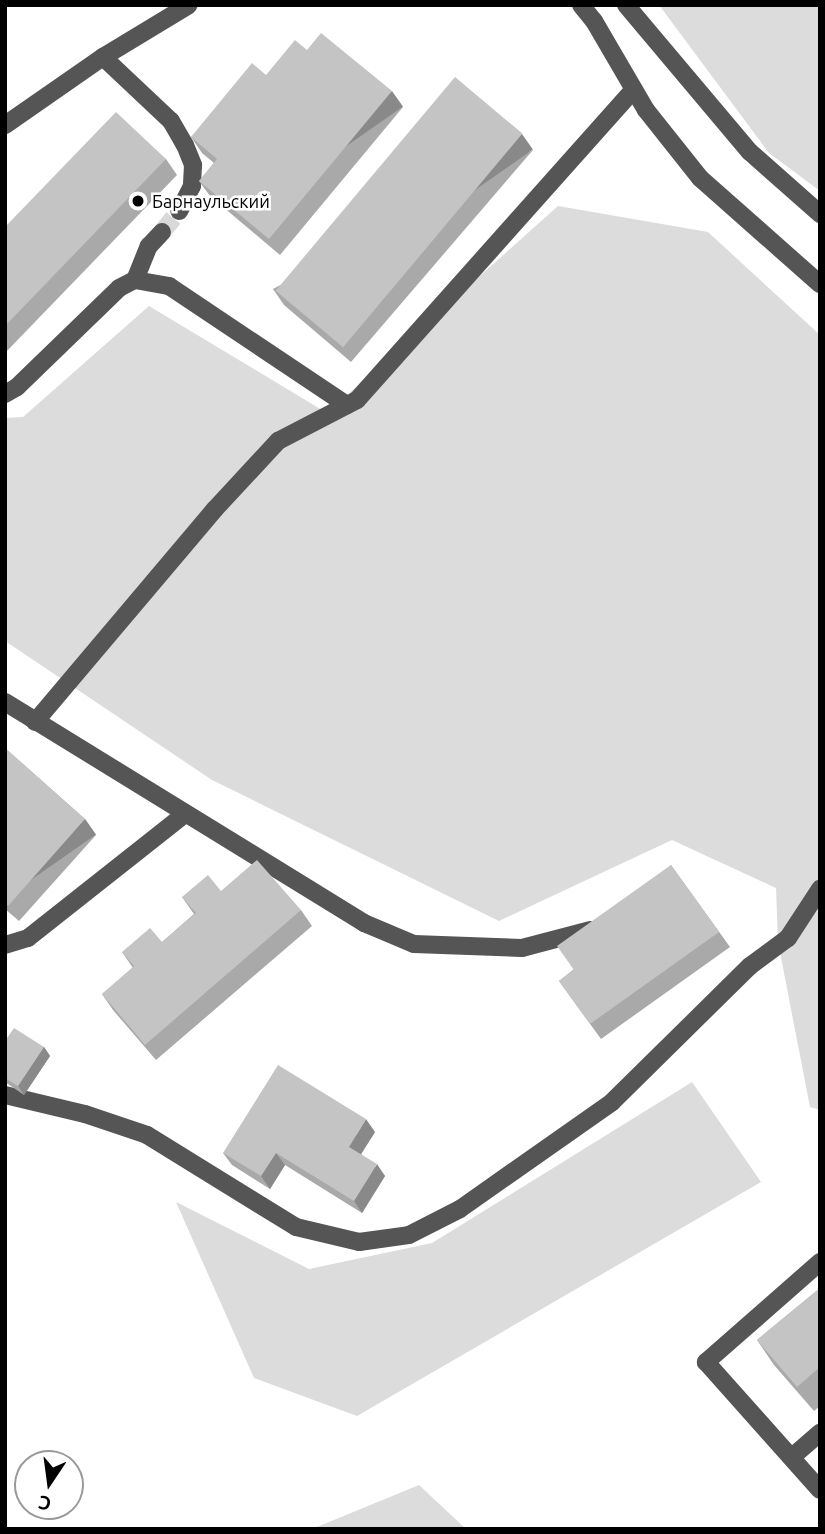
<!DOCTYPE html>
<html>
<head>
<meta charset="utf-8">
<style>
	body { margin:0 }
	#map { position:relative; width:825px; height:1534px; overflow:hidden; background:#fff; font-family:Ubuntu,sans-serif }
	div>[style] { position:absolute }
	.green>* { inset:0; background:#dcdcdc }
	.minor-tunnel>* { height:18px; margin-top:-9px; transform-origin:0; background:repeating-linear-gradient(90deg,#d9d9d9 0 18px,transparent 0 27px) }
	.minor>* { height:18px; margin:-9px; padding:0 9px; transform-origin:9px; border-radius:9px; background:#555 }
	.wall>* { inset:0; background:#a9a9a9 }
	.shaded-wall>* { inset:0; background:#898989; transform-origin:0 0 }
	.building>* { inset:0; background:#c4c4c4; transform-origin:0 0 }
	.dots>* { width:19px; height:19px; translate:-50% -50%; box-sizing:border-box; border:4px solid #fff; border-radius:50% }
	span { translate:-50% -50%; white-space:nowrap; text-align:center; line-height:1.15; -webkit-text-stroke:5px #fff; paint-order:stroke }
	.poi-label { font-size:18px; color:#000 }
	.left { translate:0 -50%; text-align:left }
	.frame { position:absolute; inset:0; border:7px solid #000; pointer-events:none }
	.north { position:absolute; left:14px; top:1450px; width:70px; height:70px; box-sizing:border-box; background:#fff; border:2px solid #999; border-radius:50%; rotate:193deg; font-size:19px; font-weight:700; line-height:28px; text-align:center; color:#000 }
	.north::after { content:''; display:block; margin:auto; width:24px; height:32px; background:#000; clip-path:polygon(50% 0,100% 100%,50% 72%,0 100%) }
</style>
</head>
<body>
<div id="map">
	<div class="green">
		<div style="clip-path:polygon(659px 5px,820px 5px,820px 191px,769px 153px)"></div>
		<div style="clip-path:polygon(558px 206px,708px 232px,820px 335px,820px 1110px,810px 1107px,778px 942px,776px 888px,672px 840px,499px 921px,212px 780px,5px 641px,5px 418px,23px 417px,149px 306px,327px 413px)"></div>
		<div style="clip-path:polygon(692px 1082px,761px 1182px,357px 1416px,254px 1378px,176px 1202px,309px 1269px,432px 1243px)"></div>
		<div style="clip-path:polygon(419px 1485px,466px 1529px,312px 1529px)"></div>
	</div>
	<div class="minor-tunnel">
		<div style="left:162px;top:232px;width:27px;rotate:-51deg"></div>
	</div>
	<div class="minor">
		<div style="left:581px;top:5px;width:21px;rotate:51deg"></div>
		<div style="left:594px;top:21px;width:103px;rotate:59.7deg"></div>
		<div style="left:646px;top:110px;width:87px;rotate:51.5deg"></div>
		<div style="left:700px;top:178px;width:160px;rotate:41.5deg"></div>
		<div style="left:626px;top:5px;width:192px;rotate:49.9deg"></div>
		<div style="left:750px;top:152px;width:94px;rotate:41.5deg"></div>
		<div style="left:103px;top:57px;width:93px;rotate:43.3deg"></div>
		<div style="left:171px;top:121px;width:28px;rotate:60deg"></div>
		<div style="left:185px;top:145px;width:22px;rotate:68deg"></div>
		<div style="left:193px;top:165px;width:21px;rotate:93deg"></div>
		<div style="left:192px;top:186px;width:28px;rotate:117deg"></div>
		<div style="left:5px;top:125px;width:119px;rotate:-34.8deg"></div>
		<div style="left:103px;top:57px;width:100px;rotate:-31.2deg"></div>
		<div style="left:135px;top:280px;width:37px;rotate:-68deg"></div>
		<div style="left:149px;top:246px;width:19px;rotate:-47deg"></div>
		<div style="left:5px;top:394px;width:14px;rotate:-30deg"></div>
		<div style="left:17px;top:387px;width:142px;rotate:-44.1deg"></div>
		<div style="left:119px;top:288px;width:18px;rotate:-27deg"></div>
		<div style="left:135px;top:280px;width:35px;rotate:10deg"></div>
		<div style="left:169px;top:286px;width:214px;rotate:33.8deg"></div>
		<div style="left:5px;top:702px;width:422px;rotate:31.6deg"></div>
		<div style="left:364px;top:923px;width:54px;rotate:22.8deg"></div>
		<div style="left:414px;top:944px;width:108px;rotate:2.1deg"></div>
		<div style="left:522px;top:948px;width:70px;rotate:-14.8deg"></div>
		<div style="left:35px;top:722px;width:279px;rotate:-49.8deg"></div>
		<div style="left:215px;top:509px;width:93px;rotate:-47.2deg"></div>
		<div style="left:278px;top:441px;width:89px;rotate:-27.4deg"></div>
		<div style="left:357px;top:400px;width:416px;rotate:-48.3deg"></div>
		<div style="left:5px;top:945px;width:24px;rotate:-17deg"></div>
		<div style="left:28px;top:938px;width:200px;rotate:-38.3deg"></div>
		<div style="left:5px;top:1095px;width:82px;rotate:13.4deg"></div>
		<div style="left:85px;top:1114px;width:65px;rotate:18.7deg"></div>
		<div style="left:147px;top:1135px;width:175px;rotate:31.7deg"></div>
		<div style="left:296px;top:1227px;width:65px;rotate:13.4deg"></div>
		<div style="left:359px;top:1242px;width:50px;rotate:-8deg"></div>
		<div style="left:409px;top:1235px;width:57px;rotate:-27deg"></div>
		<div style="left:460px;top:1209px;width:186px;rotate:-35.1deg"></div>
		<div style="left:612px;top:1102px;width:194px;rotate:-44.6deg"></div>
		<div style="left:750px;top:966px;width:47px;rotate:-36.4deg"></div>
		<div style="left:788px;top:938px;width:59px;rotate:-56.9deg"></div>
		<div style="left:820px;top:1262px;width:152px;rotate:138.7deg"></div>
		<div style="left:706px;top:1362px;width:171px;rotate:48.3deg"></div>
		<div style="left:792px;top:1457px;width:37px;rotate:-41deg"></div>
	</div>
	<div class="wall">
		<div style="clip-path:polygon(307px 50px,403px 107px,280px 255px,210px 196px,199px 181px,214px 163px,202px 153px,191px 137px,266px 75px)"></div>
		<div style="clip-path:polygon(533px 150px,351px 362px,284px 305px,273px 289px)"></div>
		<div style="clip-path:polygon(166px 159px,177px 175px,5px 353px,5px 227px)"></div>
		<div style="clip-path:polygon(5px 748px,85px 819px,96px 835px,19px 921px,5px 909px)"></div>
		<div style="clip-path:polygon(671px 865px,730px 947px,601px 1039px,559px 981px,573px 970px)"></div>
		<div style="clip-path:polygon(221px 891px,301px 910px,312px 926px,156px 1060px,113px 1010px,102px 994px,133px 968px,122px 952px,162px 942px,194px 914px,182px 897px)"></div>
		<div style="clip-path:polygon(5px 1041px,44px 1047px,50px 1056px,24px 1095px,5px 1082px)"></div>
		<div style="clip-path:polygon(375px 1132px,361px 1154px,385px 1176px,362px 1213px,285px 1165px,270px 1189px,232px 1165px,223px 1153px)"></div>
		<div style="clip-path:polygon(820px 1288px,820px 1406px,814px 1411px,774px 1365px,757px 1340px)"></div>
	</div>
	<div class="shaded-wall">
		<div style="left:392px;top:91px;width:19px;height:192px;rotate:55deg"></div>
		<div style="left:522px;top:134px;width:19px;height:279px;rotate:55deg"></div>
		<div style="left:85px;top:819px;width:19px;height:116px;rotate:55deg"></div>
		<div style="clip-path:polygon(44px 1047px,50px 1056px,24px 1095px,18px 1086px)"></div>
		<div style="clip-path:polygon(366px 1119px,375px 1132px,358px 1159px,349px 1147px)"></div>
		<div style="clip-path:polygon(276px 1153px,285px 1165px,270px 1189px,261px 1176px)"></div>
		<div style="clip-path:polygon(377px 1164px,385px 1176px,362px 1213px,354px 1201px)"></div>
	</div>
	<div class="building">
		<div style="clip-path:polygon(321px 33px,392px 91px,269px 239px,199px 181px,217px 159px,191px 137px,252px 63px,266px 75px,295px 40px,307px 50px)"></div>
		<div style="left:455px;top:77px;width:88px;height:279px;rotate:40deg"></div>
		<div style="clip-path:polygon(116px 112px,166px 159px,5px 326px,5px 227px)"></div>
		<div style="clip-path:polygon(5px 748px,85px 819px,8px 906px,5px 903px)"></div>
		<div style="clip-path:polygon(257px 860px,301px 910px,145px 1045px,102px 994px,134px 966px,122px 952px,150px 928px,162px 942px,196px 913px,182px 897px,208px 875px,221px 891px)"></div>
		<div style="clip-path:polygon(671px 865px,719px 932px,590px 1024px,559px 981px,574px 970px,557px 946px)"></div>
		<div style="clip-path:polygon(14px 1028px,44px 1047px,18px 1086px,5px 1078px,5px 1041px)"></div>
		<div style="clip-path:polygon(278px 1065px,366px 1119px,349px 1147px,377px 1164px,354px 1201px,276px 1153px,261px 1176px,223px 1153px)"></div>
		<div style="clip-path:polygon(820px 1288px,820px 1367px,797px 1387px,757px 1340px)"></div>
	</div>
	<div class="dots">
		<div style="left:138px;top:201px;background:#000"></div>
	</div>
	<div class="poi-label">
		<span class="left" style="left:152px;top:201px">Барнаульский</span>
	</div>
	<div class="frame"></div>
	<div class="north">С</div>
</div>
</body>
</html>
